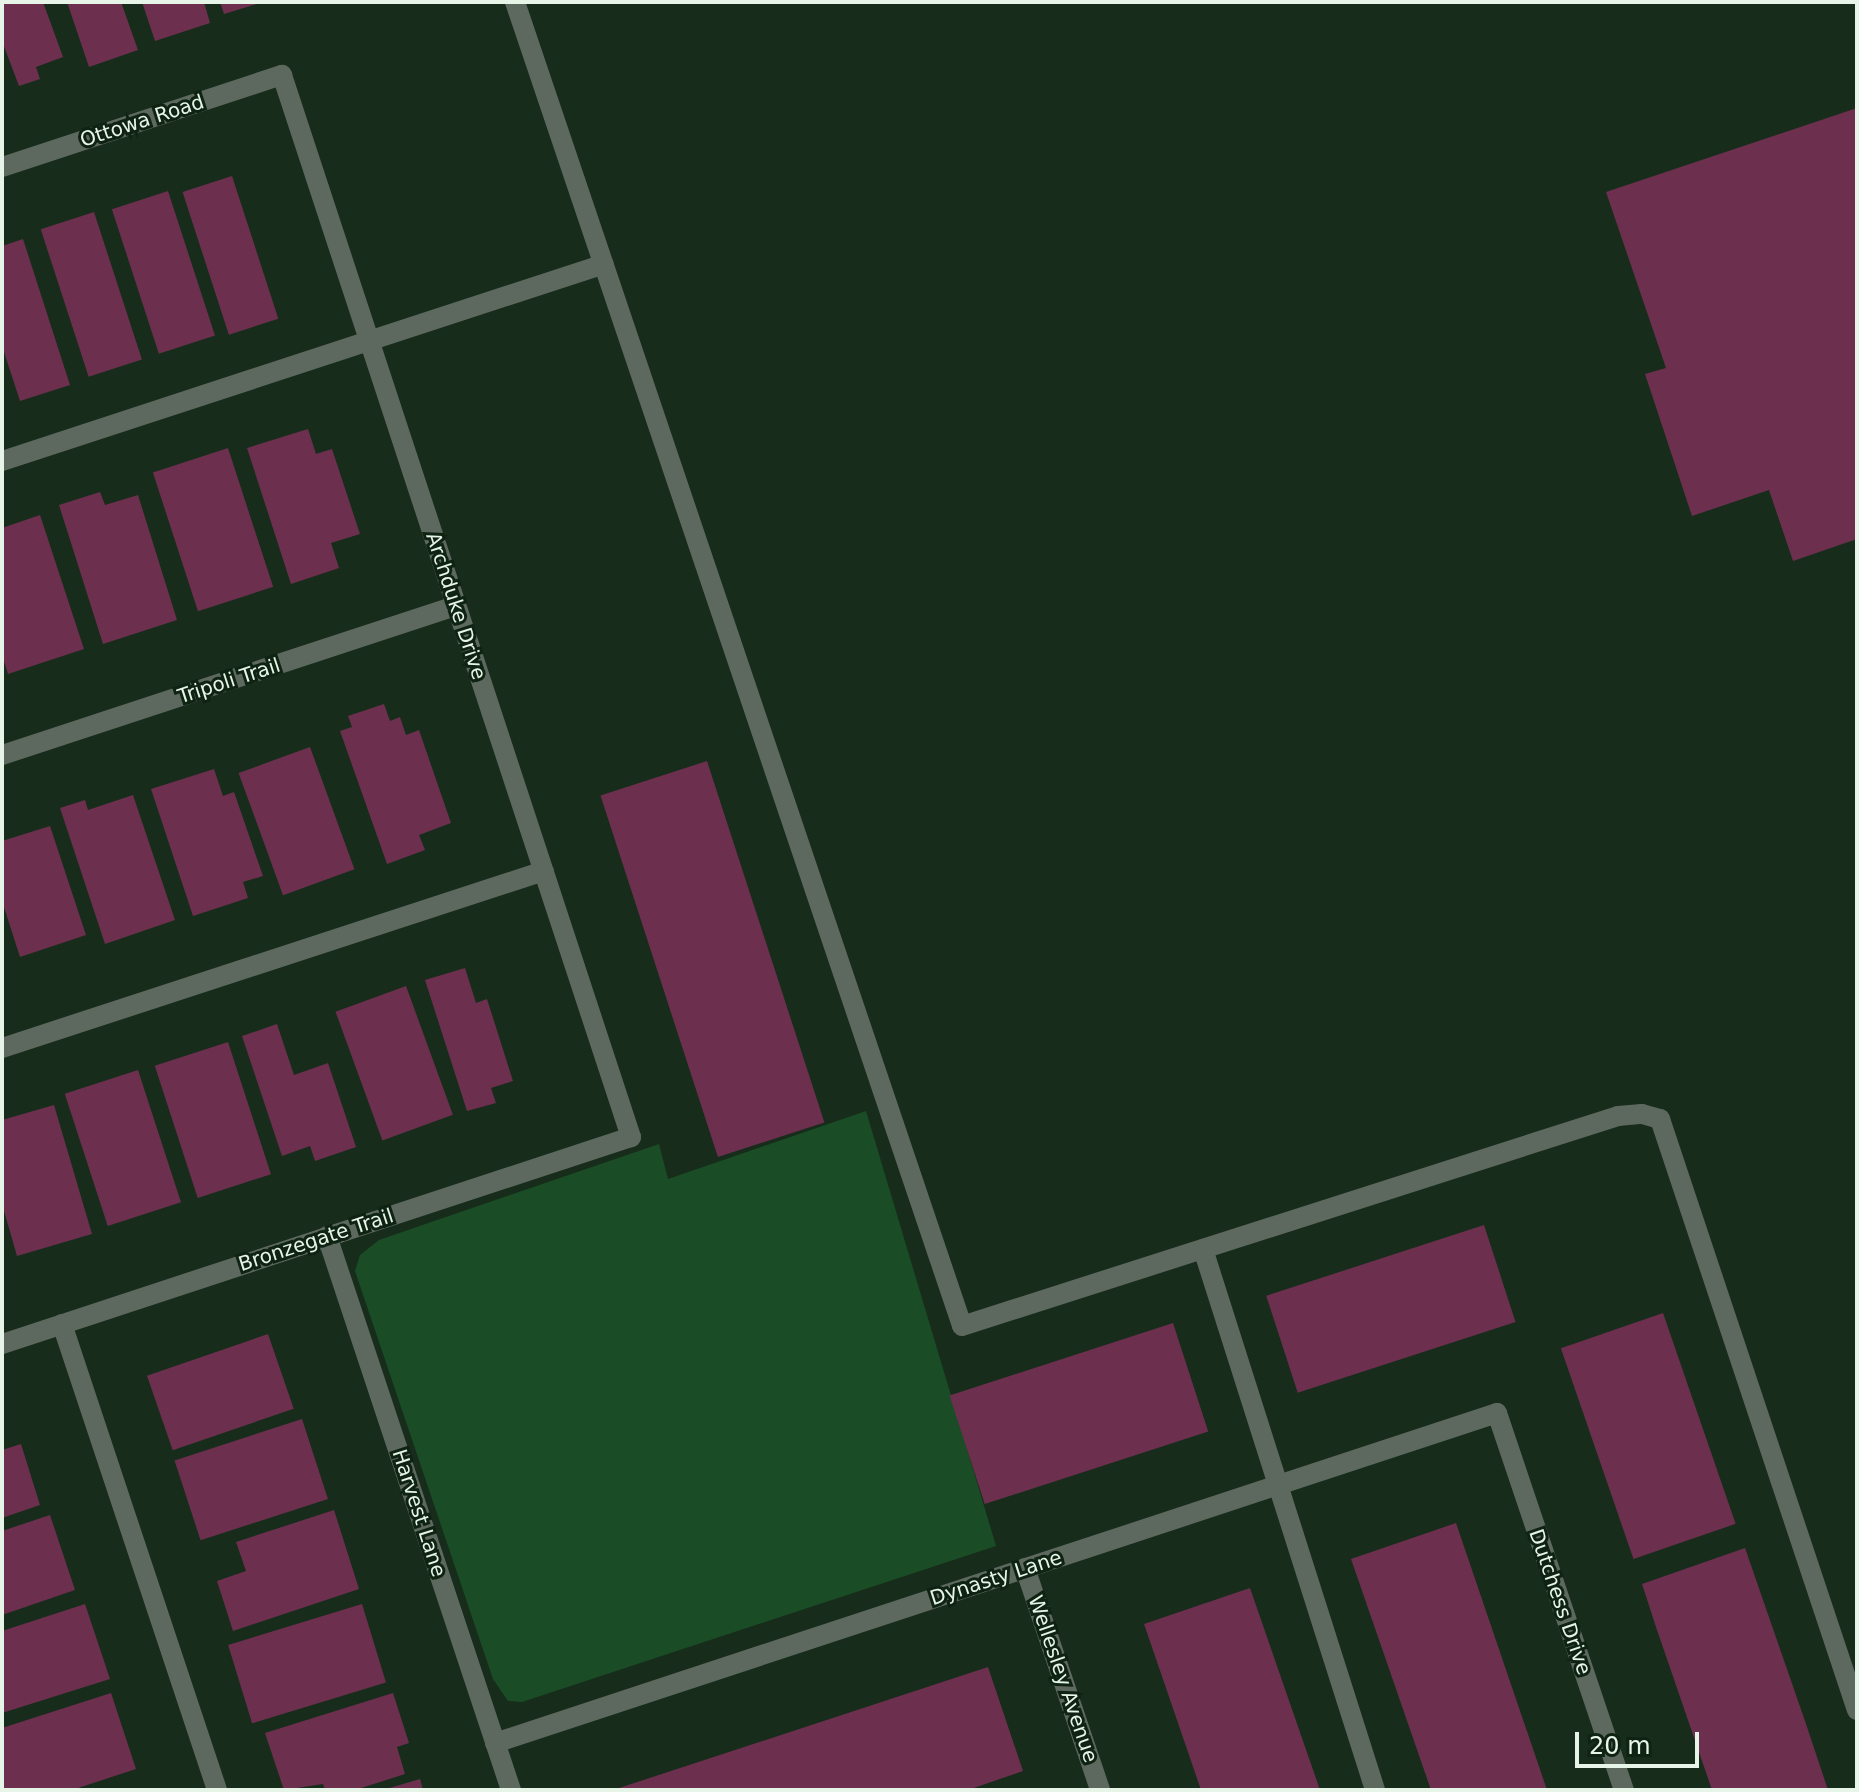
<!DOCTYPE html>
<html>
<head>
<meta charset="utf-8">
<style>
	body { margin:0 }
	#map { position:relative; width:1859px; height:1792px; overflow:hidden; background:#172c1b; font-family:"DejaVu Sans",sans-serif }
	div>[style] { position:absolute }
	.green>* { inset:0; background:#1a4d26 }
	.building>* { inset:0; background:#6c304e; transform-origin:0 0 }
	.minor>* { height:20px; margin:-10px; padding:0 10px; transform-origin:10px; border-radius:10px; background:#5d685e }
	span { translate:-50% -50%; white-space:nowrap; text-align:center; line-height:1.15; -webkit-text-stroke:6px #0e2312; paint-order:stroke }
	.street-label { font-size:20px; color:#e7f4e8 }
	.frame { position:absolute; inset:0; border:4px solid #e7f4e8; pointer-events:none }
	.scale { position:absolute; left:1575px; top:1732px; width:124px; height:36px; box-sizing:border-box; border:4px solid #e7f4e8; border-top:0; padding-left:10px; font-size:24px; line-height:28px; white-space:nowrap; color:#e7f4e8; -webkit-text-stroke:6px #0e2312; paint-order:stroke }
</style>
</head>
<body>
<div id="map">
	<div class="green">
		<div style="clip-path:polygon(866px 1111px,996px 1546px,522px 1702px,508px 1701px,493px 1679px,355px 1271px,360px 1255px,379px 1240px,659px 1144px,668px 1179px)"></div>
	</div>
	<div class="building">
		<div style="clip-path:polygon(2px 2px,43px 2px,63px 57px,36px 67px,40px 79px,19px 86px,2px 41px)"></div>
		<div style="clip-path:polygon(67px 2px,121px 2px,138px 50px,89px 67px)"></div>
		<div style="clip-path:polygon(142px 2px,204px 2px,210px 23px,155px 41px)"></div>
		<div style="clip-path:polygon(220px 2px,260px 2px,260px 3px,224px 14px)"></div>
		<div style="clip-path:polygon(1857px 108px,1857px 539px,1793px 561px,1769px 490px,1692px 516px,1645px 374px,1666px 368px,1606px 192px)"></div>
		<div style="left:232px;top:176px;width:150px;height:52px;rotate:72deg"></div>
		<div style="left:168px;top:191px;width:152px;height:59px;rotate:72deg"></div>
		<div style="left:94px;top:212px;width:155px;height:56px;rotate:72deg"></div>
		<div style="clip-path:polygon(23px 239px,70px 385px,20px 401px,2px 346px,2px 246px)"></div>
		<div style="clip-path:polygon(308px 429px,316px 454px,332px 449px,360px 534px,331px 543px,339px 568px,291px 584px,247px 448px)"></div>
		<div style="left:228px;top:448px;width:146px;height:79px;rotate:72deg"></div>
		<div style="clip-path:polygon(100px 492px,105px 505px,138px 495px,177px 620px,103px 644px,59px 505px)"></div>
		<div style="clip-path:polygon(40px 515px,84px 649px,8px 674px,2px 655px,2px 528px)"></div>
		<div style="clip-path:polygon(384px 704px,390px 721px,400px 717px,406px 735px,419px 730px,451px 823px,419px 835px,425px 850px,387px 864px,340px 731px,352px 727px,348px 716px)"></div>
		<div style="left:310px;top:747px;width:130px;height:76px;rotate:70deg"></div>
		<div style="left:707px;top:761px;width:380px;height:112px;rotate:72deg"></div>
		<div style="clip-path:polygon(214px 769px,223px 796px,234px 792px,263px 876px,243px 882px,248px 898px,193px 916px,151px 789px)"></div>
		<div style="clip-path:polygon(133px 795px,175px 920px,105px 944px,60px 808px,85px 800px,88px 810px)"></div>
		<div style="clip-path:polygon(50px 826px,86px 935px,20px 957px,2px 901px,2px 841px)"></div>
		<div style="clip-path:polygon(465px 968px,476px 1003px,487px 999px,513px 1081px,491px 1088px,496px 1103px,467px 1111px,425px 980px)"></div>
		<div style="left:406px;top:986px;width:137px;height:75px;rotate:70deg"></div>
		<div style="clip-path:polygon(277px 1024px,294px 1075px,328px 1063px,356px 1147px,315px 1161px,310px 1146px,282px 1156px,242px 1036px)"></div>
		<div style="left:228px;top:1042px;width:139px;height:77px;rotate:72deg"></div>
		<div style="left:138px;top:1070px;width:139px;height:77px;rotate:72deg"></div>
		<div style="clip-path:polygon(54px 1105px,92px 1234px,17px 1256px,2px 1204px,2px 1120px)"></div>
		<div style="left:1484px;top:1225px;width:102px;height:229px;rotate:72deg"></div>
		<div style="left:1663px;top:1313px;width:223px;height:108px;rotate:71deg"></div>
		<div style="left:1173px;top:1323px;width:114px;height:235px;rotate:72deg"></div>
		<div style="left:268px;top:1334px;width:79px;height:128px;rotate:71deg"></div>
		<div style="left:302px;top:1419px;width:84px;height:134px;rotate:72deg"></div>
		<div style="clip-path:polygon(21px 1444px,40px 1505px,2px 1518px,2px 1450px)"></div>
		<div style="clip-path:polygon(334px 1510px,359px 1589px,233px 1631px,217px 1581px,246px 1571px,236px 1542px)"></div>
		<div style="clip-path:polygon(50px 1515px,75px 1590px,2px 1615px,2px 1531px)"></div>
		<div style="clip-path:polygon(1456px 1523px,1547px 1790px,1431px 1790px,1351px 1559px)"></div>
		<div style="clip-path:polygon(1745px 1548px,1805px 1721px,1828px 1790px,1712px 1790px,1656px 1627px,1642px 1584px)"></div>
		<div style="clip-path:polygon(1250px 1588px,1320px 1790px,1201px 1790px,1144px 1624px)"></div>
		<div style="clip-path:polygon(85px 1604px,110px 1679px,2px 1713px,2px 1631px)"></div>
		<div style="left:362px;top:1604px;width:82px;height:140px;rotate:73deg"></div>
		<div style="clip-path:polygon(988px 1667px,1023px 1771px,968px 1790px,613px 1790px)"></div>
		<div style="clip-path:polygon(111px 1693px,136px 1769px,72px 1790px,2px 1790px,2px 1728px)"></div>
		<div style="clip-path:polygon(393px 1693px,409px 1743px,397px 1747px,405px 1774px,355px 1790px,325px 1790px,323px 1784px,284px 1790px,265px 1733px)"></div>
		<div style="clip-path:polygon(420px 1779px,423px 1790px,386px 1790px,386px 1789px)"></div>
	</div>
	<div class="minor">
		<div style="left:515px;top:2px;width:1397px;rotate:71.34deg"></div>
		<div style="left:962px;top:1326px;width:689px;rotate:-17.75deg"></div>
		<div style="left:1618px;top:1116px;width:24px;rotate:-5deg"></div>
		<div style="left:1642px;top:1114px;width:19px;rotate:16deg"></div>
		<div style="left:1660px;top:1119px;width:623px;rotate:71.57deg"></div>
		<div style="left:2px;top:167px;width:295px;rotate:-18.2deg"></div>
		<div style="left:282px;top:75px;width:1118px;rotate:71.81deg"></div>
		<div style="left:631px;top:1137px;width:662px;rotate:161.78deg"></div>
		<div style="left:2px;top:461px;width:633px;rotate:-18.12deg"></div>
		<div style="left:2px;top:755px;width:478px;rotate:-18.2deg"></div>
		<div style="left:2px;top:1048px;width:570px;rotate:-18.09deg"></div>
		<div style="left:327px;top:1236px;width:584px;rotate:71.63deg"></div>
		<div style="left:1203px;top:1249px;width:568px;rotate:72.36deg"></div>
		<div style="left:62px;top:1324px;width:491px;rotate:71.6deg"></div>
		<div style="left:1025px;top:1568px;width:234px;rotate:71.3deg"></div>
		<div style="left:495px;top:1743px;width:1055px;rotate:-18.23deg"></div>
		<div style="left:1497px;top:1413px;width:398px;rotate:71.4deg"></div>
	</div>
	<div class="street-label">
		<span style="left:142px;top:121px;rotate:-18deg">Ottowa Road</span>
		<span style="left:456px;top:606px;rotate:72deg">Archduke Drive</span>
		<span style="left:229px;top:681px;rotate:-18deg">Tripoli Trail</span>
		<span style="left:316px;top:1240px;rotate:-18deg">Bronzegate Trail</span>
		<span style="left:419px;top:1513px;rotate:72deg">Harvest Lane</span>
		<span style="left:996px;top:1578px;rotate:-18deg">Dynasty Lane</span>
		<span style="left:1560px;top:1602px;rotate:71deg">Dutchess Drive</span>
		<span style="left:1063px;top:1679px;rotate:71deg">Wellesley Avenue</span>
	</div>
	<div class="frame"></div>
	<div class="scale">20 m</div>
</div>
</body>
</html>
